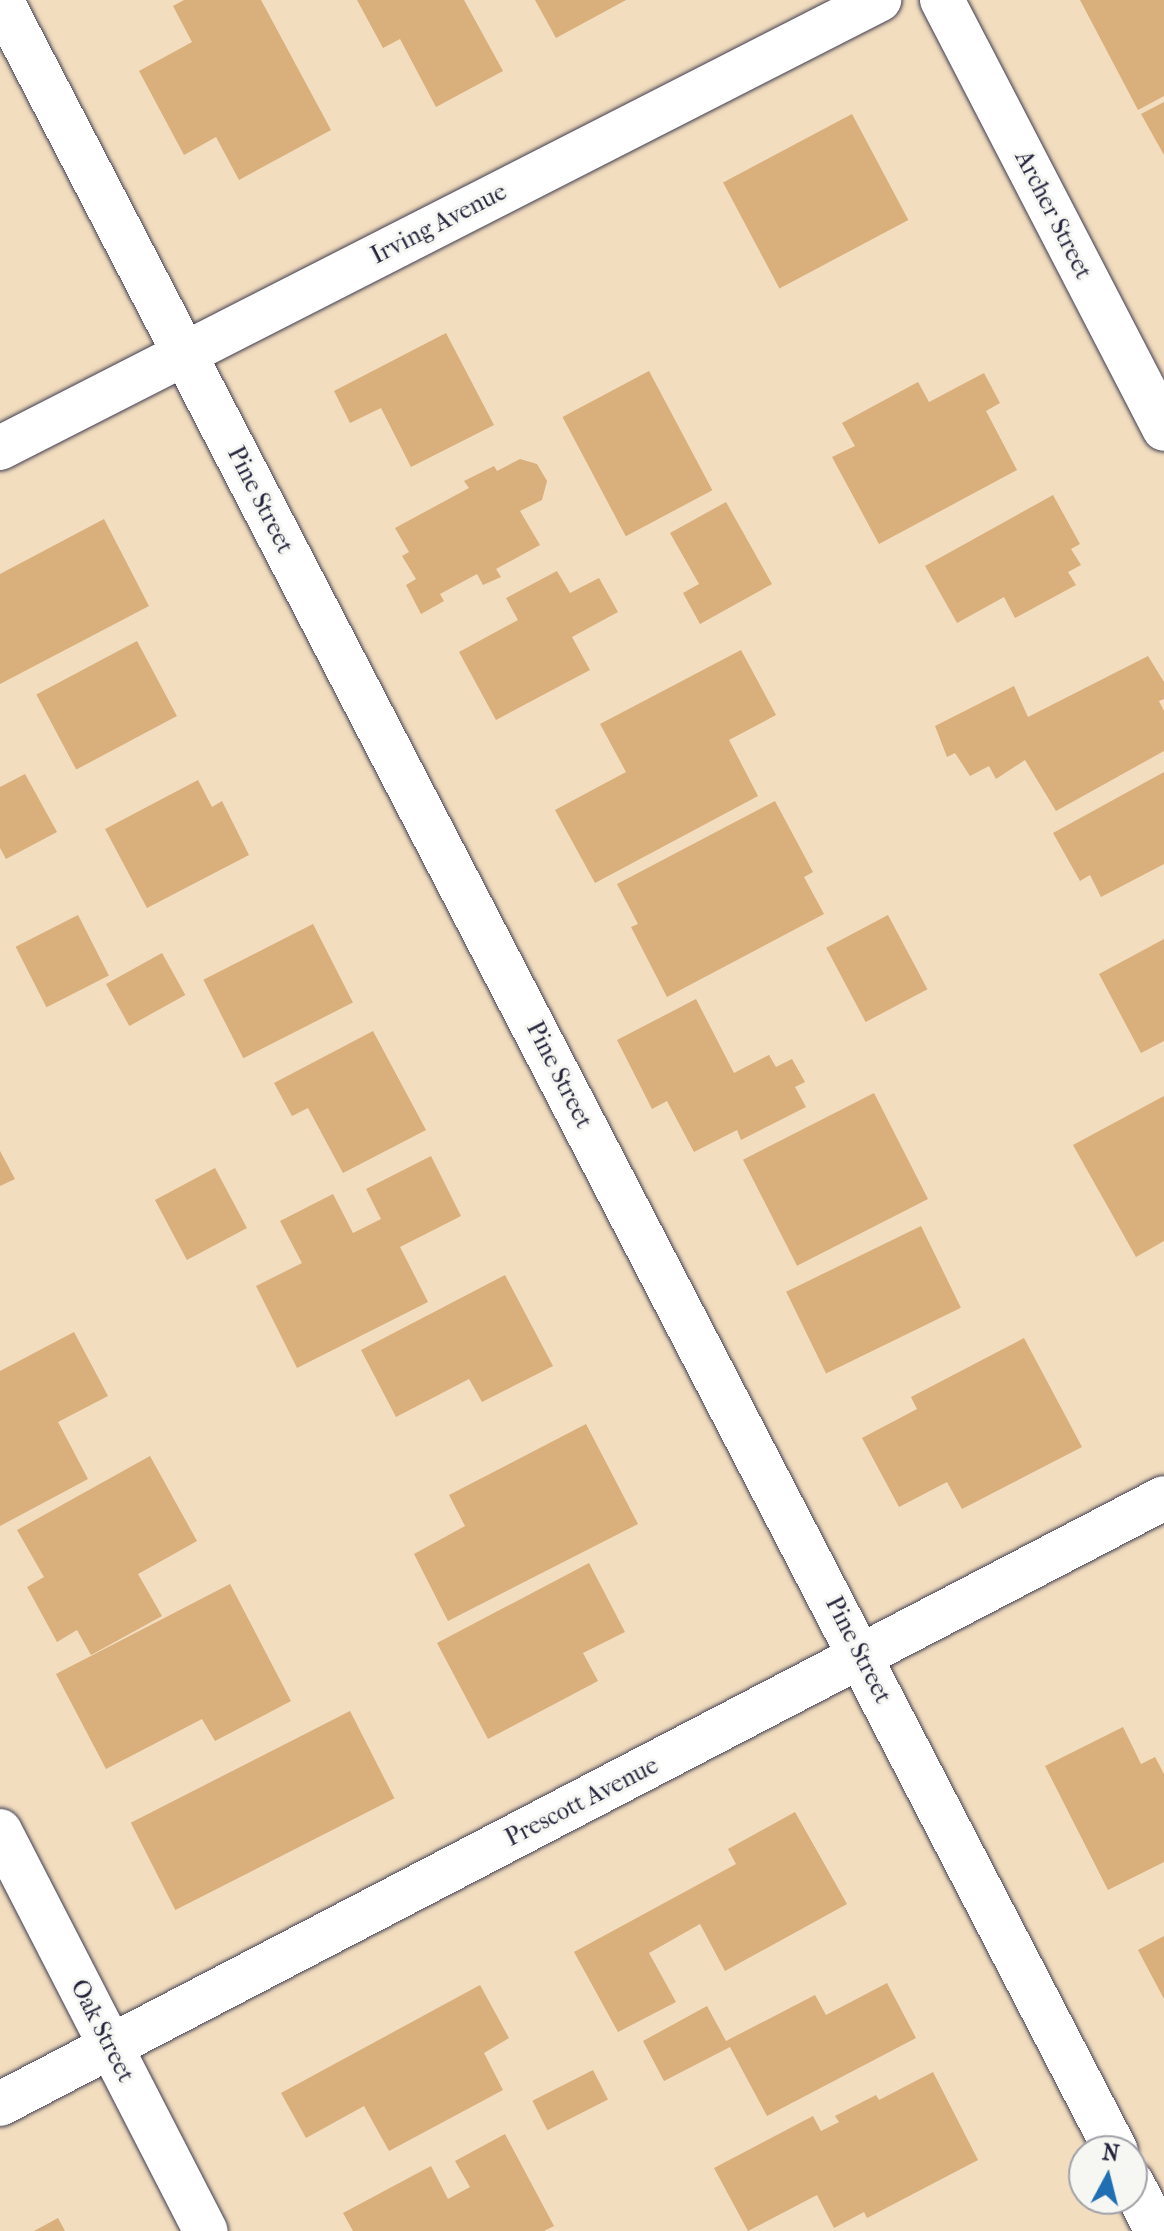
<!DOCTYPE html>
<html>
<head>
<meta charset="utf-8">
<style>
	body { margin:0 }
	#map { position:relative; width:1164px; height:2231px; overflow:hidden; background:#f2ddbf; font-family:"IM FELL French Canon",serif }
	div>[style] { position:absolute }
	.building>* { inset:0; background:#d9af7c; transform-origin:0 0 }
	.roads { filter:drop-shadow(0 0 2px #413e4f) drop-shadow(0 0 2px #413e4f) }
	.minor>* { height:44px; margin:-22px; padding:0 22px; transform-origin:22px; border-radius:22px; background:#fff }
	.tertiary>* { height:44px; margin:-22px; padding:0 22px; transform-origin:22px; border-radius:22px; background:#fff }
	span { translate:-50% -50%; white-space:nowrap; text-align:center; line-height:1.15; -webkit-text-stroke:6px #f6f6f2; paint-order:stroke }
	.street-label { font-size:24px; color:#22223b }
	.north { position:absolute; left:1068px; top:2135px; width:80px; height:80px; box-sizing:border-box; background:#f6f6f2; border:2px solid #a1a1a9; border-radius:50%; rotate:7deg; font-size:22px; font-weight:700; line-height:32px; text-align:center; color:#22223b }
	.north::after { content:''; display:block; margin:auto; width:28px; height:36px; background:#1f6fb2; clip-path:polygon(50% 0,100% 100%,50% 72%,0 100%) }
</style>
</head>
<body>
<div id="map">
	<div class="building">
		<div style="clip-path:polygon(184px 0,261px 0,331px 130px,239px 180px,216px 137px,184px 155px,139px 71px,192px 42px,173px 6px)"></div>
		<div style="clip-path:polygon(357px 0,464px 0,503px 71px,436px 107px,400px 39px,383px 48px)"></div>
		<div style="clip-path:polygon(535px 0,626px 0,556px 38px)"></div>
		<div style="clip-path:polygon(1080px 0,1164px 0,1164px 96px,1138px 110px)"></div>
		<div style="clip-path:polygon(1164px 102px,1164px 155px,1141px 114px)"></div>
		<div style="left:852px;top:114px;width:120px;height:146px;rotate:62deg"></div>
		<div style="clip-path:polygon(446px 333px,494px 425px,411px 467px,381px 408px,350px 423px,334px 391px)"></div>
		<div style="left:649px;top:371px;width:135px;height:98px;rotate:62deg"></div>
		<div style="clip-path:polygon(984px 373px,1000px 403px,986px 411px,1017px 470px,879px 544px,832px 457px,855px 446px,842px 423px,918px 382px,929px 402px)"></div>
		<div style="clip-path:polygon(520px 459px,537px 464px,547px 481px,542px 500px,520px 511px,540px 545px,496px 569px,501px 577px,483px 585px,477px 574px,440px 594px,444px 601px,421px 614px,406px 585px,416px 579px,402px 556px,409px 552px,395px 528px,469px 488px,464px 481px,494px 466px,497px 471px)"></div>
		<div style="clip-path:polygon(1053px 495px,1080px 544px,1071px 549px,1081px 565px,1068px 572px,1076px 585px,1015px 618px,1004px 597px,957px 623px,925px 566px)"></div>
		<div style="clip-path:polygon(726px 502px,772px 584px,700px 624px,683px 593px,699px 584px,670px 533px)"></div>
		<div style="clip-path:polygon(104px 519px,149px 606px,0 684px,0 574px)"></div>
		<div style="clip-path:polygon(557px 571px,570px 593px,599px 578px,618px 612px,572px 637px,590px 670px,496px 720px,459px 652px,518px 620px,506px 598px)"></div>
		<div style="left:137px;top:641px;width:85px;height:114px;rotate:62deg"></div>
		<div style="clip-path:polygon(741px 650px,776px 715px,729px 740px,758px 796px,595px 883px,555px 810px,626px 772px,600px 724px)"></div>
		<div style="clip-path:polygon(1148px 656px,1164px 682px,1164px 699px,1159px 701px,1164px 711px,1164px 751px,1056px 811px,1025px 760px,996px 779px,989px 766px,970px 776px,955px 753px,947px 757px,935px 726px,1014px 686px,1028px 717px)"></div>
		<div style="clip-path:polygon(1164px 772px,1164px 864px,1101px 897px,1090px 875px,1080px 881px,1053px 833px)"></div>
		<div style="clip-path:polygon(25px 774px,57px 832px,6px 859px,0 848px,0 787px)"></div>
		<div style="clip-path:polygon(198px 780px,212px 807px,222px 801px,249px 855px,147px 908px,105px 829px)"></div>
		<div style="clip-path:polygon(775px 801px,813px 872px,804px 877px,824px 914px,667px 997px,631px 927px,638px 924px,617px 884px)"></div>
		<div style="left:78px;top:915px;width:68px;height:70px;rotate:63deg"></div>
		<div style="left:888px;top:915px;width:84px;height:70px;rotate:62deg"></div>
		<div style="left:313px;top:924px;width:88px;height:123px;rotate:63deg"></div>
		<div style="clip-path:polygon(1164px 939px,1164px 1041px,1141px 1053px,1099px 974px)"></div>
		<div style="left:162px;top:953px;width:48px;height:64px;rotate:61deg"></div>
		<div style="clip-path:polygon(696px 999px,734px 1073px,769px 1055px,776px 1067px,792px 1059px,805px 1082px,795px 1087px,806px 1107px,741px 1140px,737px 1130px,694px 1152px,667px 1101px,652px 1109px,617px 1040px)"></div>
		<div style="clip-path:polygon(373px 1031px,426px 1130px,343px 1173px,308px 1108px,292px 1116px,274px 1083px)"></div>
		<div style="left:874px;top:1093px;width:119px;height:147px;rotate:63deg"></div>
		<div style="clip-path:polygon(1164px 1096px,1164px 1241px,1136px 1257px,1073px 1145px)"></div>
		<div style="clip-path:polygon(0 1151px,15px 1179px,0 1186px)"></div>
		<div style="clip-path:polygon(431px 1156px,461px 1216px,400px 1247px,428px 1302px,297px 1368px,256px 1286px,302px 1263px,280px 1221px,333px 1194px,353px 1233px,381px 1219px,366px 1189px)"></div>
		<div style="left:215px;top:1168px;width:68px;height:68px;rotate:62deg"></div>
		<div style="left:921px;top:1226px;width:91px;height:150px;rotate:64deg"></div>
		<div style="clip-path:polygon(505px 1275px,553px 1366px,482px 1402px,469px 1379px,396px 1417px,361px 1350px)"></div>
		<div style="clip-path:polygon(74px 1332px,108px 1396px,58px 1422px,88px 1479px,0 1526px,0 1371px)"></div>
		<div style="clip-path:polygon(1024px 1338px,1082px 1447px,962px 1509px,947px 1482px,899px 1507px,862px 1438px,917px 1409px,911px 1397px)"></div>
		<div style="clip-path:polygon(586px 1424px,638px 1524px,448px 1621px,414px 1554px,465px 1526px,449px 1495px)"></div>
		<div style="clip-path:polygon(150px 1456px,197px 1541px,138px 1574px,162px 1616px,91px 1655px,77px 1630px,57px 1642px,27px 1587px,44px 1577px,17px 1530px)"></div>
		<div style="clip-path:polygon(589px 1563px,625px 1632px,583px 1653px,598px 1681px,488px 1739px,437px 1643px)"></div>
		<div style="clip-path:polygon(230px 1584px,291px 1701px,215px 1741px,202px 1719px,106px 1769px,56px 1674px)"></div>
		<div style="left:350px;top:1711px;width:98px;height:246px;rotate:63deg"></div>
		<div style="clip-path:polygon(1123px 1727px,1141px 1764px,1155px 1757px,1164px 1774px,1164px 1862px,1108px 1890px,1045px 1766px)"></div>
		<div style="clip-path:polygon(795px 1812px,847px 1904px,725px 1971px,700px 1924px,649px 1953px,676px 2002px,618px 2032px,574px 1952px,736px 1864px,728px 1849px)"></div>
		<div style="clip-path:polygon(1164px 1936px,1164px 1999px,1138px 1950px)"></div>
		<div style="clip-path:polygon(887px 1983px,916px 2038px,767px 2116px,730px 2047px,664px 2081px,643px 2041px,707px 2006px,726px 2041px,815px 1995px,826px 2015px)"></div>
		<div style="clip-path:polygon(480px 1985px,509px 2038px,484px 2053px,503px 2090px,389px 2151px,364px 2106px,306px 2138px,281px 2093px)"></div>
		<div style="left:593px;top:2070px;width:33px;height:68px;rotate:63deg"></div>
		<div style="clip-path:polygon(933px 2072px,978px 2160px,867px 2218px,864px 2212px,834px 2228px,817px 2195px,748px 2231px,714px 2168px,813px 2116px,821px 2131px,839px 2122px,835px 2116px,876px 2095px,879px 2100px)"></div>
		<div style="clip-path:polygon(505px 2134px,554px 2226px,544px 2231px,353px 2231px,343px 2213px,431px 2166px,448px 2199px,470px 2187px,455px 2161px)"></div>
		<div style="clip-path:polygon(58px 2218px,65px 2231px,34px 2231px)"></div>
	</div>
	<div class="roads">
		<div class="minor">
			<div style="left:942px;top:0;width:483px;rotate:62.6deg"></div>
			<div style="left:0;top:448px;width:987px;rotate:-27.01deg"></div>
			<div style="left:860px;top:1657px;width:556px;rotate:62.61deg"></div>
			<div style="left:0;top:1831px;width:450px;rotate:62.8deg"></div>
			<div style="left:1132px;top:2183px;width:54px;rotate:62.5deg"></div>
		</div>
		<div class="tertiary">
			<div style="left:1px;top:0;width:1866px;rotate:62.6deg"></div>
			<div style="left:0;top:2104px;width:1312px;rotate:-27.5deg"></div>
		</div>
	</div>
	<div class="street-label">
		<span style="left:1053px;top:215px;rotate:63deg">Archer Street</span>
		<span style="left:439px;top:224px;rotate:-27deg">Irving Avenue</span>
		<span style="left:260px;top:500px;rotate:63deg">Pine Street</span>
		<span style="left:559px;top:1075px;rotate:63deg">Pine Street</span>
		<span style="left:858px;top:1650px;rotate:63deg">Pine Street</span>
		<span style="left:582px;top:1802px;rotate:-27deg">Prescott Avenue</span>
		<span style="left:102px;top:2031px;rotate:63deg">Oak Street</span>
	</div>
	<div class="north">N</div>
</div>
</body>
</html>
